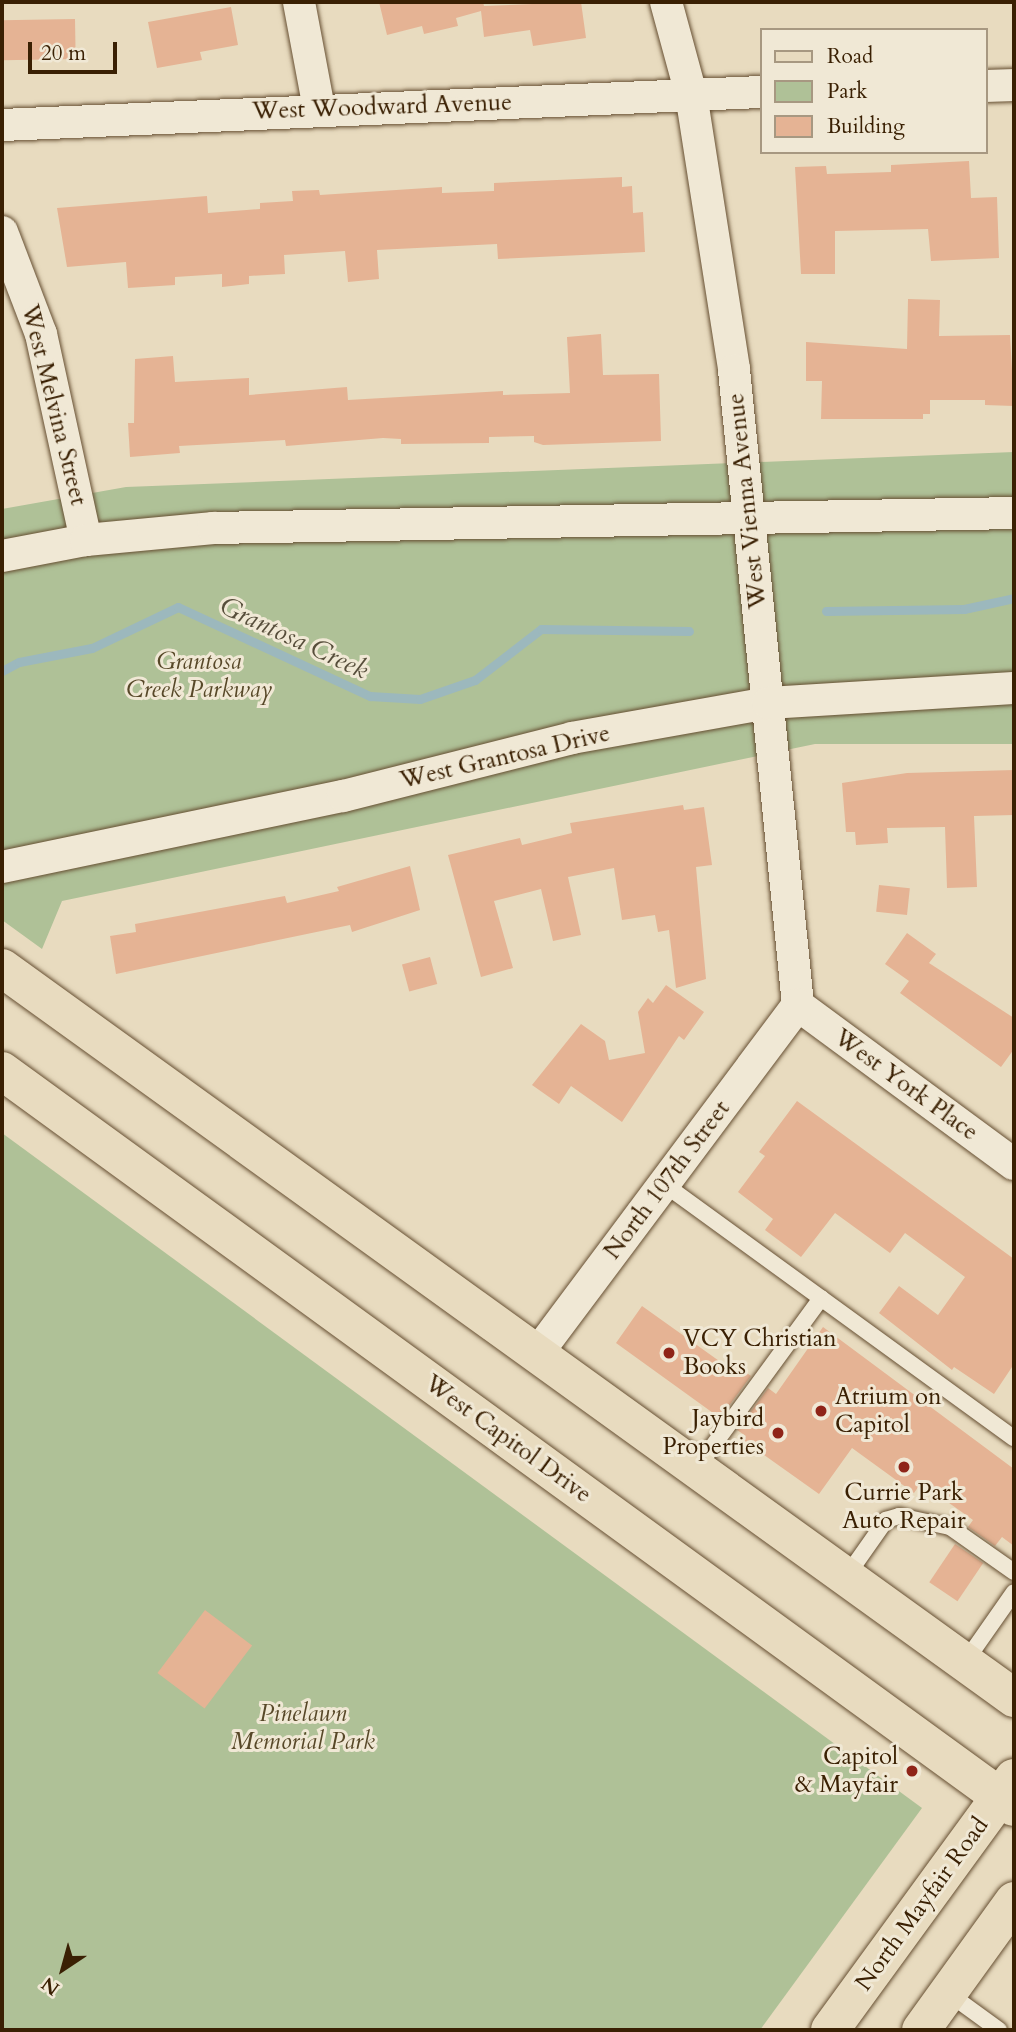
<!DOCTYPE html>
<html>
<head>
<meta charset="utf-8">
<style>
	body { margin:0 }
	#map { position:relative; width:1016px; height:2032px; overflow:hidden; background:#e8dbbf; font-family:Cardo,serif }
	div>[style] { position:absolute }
	.green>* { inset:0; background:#afc197 }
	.stream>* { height:9px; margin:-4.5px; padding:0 4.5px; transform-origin:4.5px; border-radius:4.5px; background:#9cb8bd }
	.building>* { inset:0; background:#e5b394; transform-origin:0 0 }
	.roads { filter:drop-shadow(0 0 2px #664f32) drop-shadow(0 0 2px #664f32) }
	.service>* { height:16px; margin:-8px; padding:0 8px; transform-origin:8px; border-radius:8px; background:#f0e8d5 }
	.minor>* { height:32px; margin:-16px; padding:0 16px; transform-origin:16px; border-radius:16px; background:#f0e8d5 }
	.primary>* { height:38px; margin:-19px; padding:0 19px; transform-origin:19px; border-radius:19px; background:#e8dbbf }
	.dots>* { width:19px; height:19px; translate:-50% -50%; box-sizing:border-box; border:4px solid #f0e8d5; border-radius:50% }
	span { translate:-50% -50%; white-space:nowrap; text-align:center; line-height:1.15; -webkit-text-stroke:6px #f0e8d5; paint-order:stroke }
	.street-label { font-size:24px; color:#3a2003 }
	.park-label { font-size:24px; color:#574828; font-style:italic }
	.poi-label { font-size:24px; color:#3a2003 }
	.left { translate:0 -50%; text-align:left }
	.right { translate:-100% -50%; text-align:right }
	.water-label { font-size:26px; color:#574e3b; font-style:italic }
	.frame { position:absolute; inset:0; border:4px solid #3a2003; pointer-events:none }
	.legend { position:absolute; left:760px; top:28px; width:228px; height:126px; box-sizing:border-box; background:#f0e8d5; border:2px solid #a79881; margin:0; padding:9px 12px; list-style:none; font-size:21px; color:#3a2003 }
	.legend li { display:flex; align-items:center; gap:14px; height:35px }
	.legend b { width:35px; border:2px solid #a79881 }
	.north { position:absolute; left:28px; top:1934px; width:70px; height:70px; -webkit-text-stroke:5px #f0e8d5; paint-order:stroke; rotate:216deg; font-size:19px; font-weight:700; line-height:28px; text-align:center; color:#3a2003 }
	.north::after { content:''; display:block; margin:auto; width:24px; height:32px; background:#3a2003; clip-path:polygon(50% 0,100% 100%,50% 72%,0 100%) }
	.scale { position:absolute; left:28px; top:42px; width:89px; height:32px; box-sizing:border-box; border:4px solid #3a2003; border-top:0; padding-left:9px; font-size:21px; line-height:24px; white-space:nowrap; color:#3a2003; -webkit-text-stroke:5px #f0e8d5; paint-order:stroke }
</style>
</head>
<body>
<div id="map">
	<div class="green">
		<div style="clip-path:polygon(1014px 452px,1014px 744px,815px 744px,62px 901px,42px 949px,2px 920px,2px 509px,126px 487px)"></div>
		<div style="clip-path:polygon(2px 1133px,922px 1808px,760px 2030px,2px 2030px)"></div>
	</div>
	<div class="stream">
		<div style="left:826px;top:611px;width:138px;rotate:-0.8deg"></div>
		<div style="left:964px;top:609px;width:51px;rotate:-12.4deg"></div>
		<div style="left:2px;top:671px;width:19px;rotate:-28deg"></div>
		<div style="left:19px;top:662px;width:74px;rotate:-10.9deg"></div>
		<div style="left:92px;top:648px;width:95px;rotate:-25.5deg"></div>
		<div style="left:178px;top:607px;width:212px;rotate:24.9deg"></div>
		<div style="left:370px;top:696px;width:50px;rotate:3.4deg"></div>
		<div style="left:420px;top:699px;width:58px;rotate:-19.1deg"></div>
		<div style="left:475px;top:680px;width:83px;rotate:-37.7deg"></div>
		<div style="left:541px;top:629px;width:148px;rotate:0.8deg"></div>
	</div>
	<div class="building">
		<div style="clip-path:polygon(379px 2px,483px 2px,484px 6px,581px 2px,586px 38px,533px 46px,530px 30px,484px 37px,481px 11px,456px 18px,458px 26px,424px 34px,422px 26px,387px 35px)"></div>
		<div style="clip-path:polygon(231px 7px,238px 45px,200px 52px,202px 60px,157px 68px,148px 22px)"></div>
		<div style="left:75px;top:19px;width:40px;height:73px;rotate:89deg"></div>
		<div style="clip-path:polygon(969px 161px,971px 198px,997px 197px,999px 258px,931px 261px,928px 229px,835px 231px,835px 274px,801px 274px,795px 167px,826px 166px,827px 174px,891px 172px,891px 165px)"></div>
		<div style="clip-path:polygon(622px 177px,622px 187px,632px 186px,633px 213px,643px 212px,645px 252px,498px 259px,497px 244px,377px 250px,379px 279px,348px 282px,345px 251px,284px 255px,285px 274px,249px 276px,249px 284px,222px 287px,222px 274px,175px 277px,175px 285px,128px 288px,126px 262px,67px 267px,57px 208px,207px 196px,208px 213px,260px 209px,260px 203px,293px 201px,292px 191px,319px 190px,320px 195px,442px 187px,442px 193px,494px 191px,494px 183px)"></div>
		<div style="clip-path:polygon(908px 299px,940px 300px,939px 336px,1010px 335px,1014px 406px,985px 405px,985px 400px,930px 400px,930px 414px,923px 414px,923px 419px,821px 419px,822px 381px,806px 381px,806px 342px,907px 349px)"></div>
		<div style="clip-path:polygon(601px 334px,603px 375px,659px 374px,661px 441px,543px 445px,534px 442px,534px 436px,489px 437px,489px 443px,401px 444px,401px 439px,383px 438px,286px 446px,285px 440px,179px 446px,180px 453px,130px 457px,128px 423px,134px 423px,135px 359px,173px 356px,175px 382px,249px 378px,249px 395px,347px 387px,348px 400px,503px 391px,503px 395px,570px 393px,567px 337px)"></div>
		<div style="clip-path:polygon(1014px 770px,1014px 815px,974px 816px,977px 887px,947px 888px,945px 827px,887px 828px,888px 843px,856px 845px,855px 832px,846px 832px,842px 783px,907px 773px)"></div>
		<div style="clip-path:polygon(683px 805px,684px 810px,704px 807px,712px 865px,696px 867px,706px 979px,676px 988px,669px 930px,658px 932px,655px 915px,622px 920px,614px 868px,568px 877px,581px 935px,553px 941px,541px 889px,494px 901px,513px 968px,481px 977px,448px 855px,520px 838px,522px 845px,572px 833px,570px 823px)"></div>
		<div style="clip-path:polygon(410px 866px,420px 910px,352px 932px,350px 925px,116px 974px,110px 936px,136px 932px,135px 924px,285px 896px,287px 903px,339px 891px,337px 887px)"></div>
		<div style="left:879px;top:885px;width:31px;height:27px;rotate:6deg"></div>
		<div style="clip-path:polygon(907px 933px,936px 954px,929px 963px,1014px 1018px,1014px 1049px,1001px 1067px,900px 993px,909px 981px,885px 964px)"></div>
		<div style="left:430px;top:957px;width:28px;height:29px;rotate:75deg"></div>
		<div style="clip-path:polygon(666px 985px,704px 1012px,684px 1040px,679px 1036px,622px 1122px,571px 1086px,559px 1104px,532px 1085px,581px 1024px,605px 1041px,609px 1060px,645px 1053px,638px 1012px,648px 998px,653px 1003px)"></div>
		<div style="clip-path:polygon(797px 1101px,1014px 1259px,1014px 1364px,994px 1394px,954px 1367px,952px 1370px,879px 1313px,899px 1286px,938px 1315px,965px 1277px,905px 1233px,890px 1253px,835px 1213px,801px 1257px,765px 1230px,773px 1219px,738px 1192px,765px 1156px,759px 1152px)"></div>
		<div style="clip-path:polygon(642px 1306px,729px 1368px,733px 1363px,751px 1376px,720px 1418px,616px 1343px)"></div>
		<div style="clip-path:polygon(823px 1327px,1014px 1469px,1014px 1546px,1002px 1537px,995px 1546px,968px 1527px,973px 1520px,921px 1483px,914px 1493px,852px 1448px,819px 1494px,743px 1440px,746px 1436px,737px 1430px,768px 1388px,776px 1394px)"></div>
		<div style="left:955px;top:1544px;width:34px;height:46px;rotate:34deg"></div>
		<div style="left:205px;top:1610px;width:59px;height:79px;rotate:37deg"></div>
	</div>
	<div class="roads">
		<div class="service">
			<div style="left:664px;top:1184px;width:432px;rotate:36deg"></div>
			<div style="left:696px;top:1469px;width:212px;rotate:-53.8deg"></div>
			<div style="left:846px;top:1577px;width:70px;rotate:-54.9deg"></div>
			<div style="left:886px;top:1520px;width:14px;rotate:-17deg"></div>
			<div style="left:899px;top:1516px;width:52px;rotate:12.2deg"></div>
			<div style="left:950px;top:1527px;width:78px;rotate:35.1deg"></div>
			<div style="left:965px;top:1662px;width:85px;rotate:-55deg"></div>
			<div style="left:948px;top:1993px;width:63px;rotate:36deg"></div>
		</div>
		<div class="minor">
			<div style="left:299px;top:2px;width:109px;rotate:79.4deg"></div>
			<div style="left:666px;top:2px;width:95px;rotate:74.8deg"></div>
			<div style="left:691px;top:94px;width:279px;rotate:81.1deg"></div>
			<div style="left:734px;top:370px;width:638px;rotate:84.24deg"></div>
			<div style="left:986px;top:86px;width:28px;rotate:-2deg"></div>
			<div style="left:2px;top:125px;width:761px;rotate:-2.49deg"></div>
			<div style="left:2px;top:232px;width:109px;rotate:69.1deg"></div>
			<div style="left:41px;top:334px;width:211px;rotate:77.7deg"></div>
			<div style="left:2px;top:556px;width:86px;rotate:-10.8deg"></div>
			<div style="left:86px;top:540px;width:128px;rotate:-5.4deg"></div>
			<div style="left:213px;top:528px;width:801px;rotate:-1.07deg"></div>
			<div style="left:2px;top:867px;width:348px;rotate:-11.8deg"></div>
			<div style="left:343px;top:796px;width:236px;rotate:-14.2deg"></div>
			<div style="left:572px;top:738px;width:199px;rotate:-10.1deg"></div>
			<div style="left:768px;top:703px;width:246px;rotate:-3.5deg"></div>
			<div style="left:798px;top:1005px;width:268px;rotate:36.4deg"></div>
			<div style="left:536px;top:1355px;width:437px;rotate:-53.2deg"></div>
		</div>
		<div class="primary">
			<div style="left:2px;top:968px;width:1248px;rotate:35.8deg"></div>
			<div style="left:2px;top:1071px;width:1251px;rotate:36.03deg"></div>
			<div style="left:830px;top:2030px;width:312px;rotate:-53.9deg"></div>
			<div style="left:921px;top:2030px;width:159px;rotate:-54.2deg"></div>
		</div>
	</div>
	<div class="dots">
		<div style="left:669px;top:1353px;background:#8f2418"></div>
		<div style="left:821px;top:1411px;background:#8f2418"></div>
		<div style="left:778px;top:1433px;background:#8f2418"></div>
		<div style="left:904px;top:1467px;background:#8f2418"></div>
		<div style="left:912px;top:1771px;background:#8f2418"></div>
	</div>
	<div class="street-label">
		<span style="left:382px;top:107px;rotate:-2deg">West Woodward Avenue</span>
		<span style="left:54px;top:405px;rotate:76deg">West Melvina Street</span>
		<span style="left:747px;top:501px;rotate:-96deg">West Vienna Avenue</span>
		<span style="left:505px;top:757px;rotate:-13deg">West Grantosa Drive</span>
		<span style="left:906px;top:1085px;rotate:36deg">West York Place</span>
		<span style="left:667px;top:1180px;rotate:-53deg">North 107th Street</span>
		<span style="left:508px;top:1439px;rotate:36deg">West Capitol Drive</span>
		<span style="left:922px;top:1904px;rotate:-54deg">North Mayfair Road</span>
	</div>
	<div class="park-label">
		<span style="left:199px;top:676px">Grantosa<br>Creek Parkway</span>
		<span style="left:303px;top:1728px">Pinelawn<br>Memorial Park</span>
	</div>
	<div class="poi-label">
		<span class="left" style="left:683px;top:1353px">VCY Christian<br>Books</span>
		<span class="left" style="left:835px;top:1411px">Atrium on<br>Capitol</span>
		<span class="right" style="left:764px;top:1433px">Jaybird<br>Properties</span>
		<span style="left:904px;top:1507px">Currie Park<br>Auto Repair</span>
		<span class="right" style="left:898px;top:1771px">Capitol<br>&amp; Mayfair</span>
	</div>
	<div class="water-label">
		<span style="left:294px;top:638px;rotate:25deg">Grantosa Creek</span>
	</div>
	<div class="frame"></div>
	<ul class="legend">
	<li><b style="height:9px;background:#e8dbbf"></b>Road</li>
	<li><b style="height:19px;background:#afc197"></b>Park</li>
	<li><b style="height:19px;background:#e5b394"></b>Building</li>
	</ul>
	<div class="north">N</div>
	<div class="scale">20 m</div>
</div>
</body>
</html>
